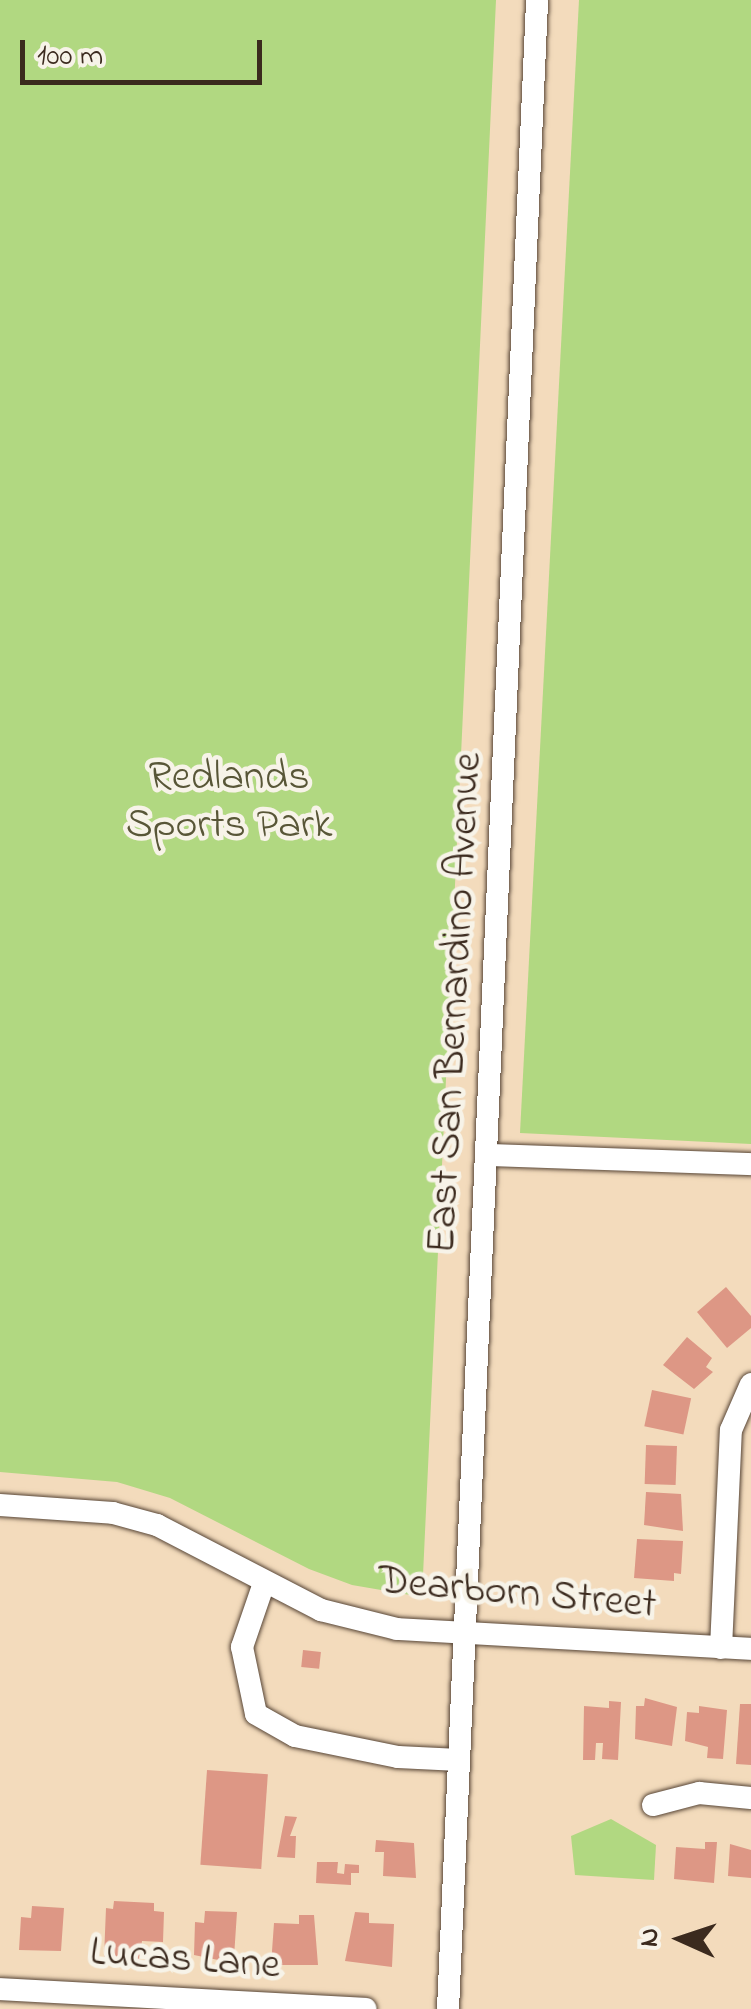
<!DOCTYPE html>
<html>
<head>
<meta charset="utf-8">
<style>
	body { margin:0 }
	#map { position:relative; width:751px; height:2009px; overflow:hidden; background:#f3dbbc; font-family:"Indie Flower",sans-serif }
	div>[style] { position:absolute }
	.green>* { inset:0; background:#b1d881 }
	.building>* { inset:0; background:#dd9785; transform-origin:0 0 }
	.roads { filter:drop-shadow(0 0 2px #574536) drop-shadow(0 0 2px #574536) }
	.minor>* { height:22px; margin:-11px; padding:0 11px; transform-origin:11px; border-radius:11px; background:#fff }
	span { translate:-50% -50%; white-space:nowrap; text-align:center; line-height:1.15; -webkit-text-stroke:9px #f7f3e8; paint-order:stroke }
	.park-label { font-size:42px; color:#585637 }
	.street-label { font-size:42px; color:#3b2a1e }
	.north { position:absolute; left:631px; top:1889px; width:100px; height:100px; -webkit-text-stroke:8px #f7f3e8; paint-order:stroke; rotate:273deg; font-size:28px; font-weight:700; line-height:40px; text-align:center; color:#3b2a1e }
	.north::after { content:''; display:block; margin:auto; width:35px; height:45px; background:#3b2a1e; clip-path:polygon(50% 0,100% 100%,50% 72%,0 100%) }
	.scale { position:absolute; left:20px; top:40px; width:242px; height:45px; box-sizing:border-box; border:5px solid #3b2a1e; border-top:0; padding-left:12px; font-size:30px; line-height:35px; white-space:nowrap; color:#3b2a1e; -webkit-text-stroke:8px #f7f3e8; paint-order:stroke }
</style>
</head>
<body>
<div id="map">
	<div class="green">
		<div style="clip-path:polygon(0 0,496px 0,422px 1597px,352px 1585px,309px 1569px,170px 1498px,117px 1482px,0 1472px)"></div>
		<div style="clip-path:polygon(579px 0,751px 0,751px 1144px,520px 1133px)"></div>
		<div style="clip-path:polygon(611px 1819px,656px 1845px,654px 1880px,575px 1875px,571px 1836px)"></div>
	</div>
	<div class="building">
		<div style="clip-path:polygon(726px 1287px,751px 1316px,751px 1328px,727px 1348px,697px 1312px)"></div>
		<div style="clip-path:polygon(687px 1337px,712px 1358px,706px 1367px,713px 1372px,694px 1389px,663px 1365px)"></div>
		<div style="left:652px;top:1390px;width:40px;height:37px;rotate:12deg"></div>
		<div style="left:646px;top:1445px;width:31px;height:39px;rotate:2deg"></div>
		<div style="clip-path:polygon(646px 1492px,681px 1494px,683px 1531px,644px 1525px)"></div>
		<div style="clip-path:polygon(637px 1539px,683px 1541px,681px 1574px,674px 1573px,674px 1581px,634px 1578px)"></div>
		<div style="left:303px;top:1650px;width:18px;height:17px;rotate:6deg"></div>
		<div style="clip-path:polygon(645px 1698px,677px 1707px,672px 1746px,635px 1739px,636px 1706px,644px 1706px)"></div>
		<div style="clip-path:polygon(609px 1701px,621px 1702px,618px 1760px,602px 1759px,603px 1743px,596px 1743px,595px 1760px,583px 1760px,584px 1706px,609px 1708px)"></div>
		<div style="clip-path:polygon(740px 1704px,751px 1704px,751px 1765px,736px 1764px)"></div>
		<div style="clip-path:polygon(699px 1706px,727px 1710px,723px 1759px,707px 1758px,708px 1747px,685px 1741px,687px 1712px,699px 1713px)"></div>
		<div style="left:207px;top:1770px;width:61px;height:95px;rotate:4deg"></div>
		<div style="clip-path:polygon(285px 1816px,297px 1817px,290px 1836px,296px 1836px,295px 1858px,277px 1857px)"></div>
		<div style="clip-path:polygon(376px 1840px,414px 1843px,416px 1878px,383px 1876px,384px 1852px,375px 1852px)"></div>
		<div style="clip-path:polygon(705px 1842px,717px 1842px,714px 1883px,674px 1879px,676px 1847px,705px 1849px)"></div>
		<div style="clip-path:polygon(730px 1844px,751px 1850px,751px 1878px,728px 1876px)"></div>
		<div style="clip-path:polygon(317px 1862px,338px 1862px,337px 1873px,344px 1874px,345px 1864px,359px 1865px,359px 1873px,351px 1873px,351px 1885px,316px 1883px)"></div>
		<div style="clip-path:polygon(114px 1901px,154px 1903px,154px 1911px,164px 1912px,163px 1942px,142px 1941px,139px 1959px,104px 1957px,106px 1908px,113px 1909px)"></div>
		<div style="clip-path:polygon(32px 1906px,64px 1908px,61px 1951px,19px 1950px,21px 1917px,31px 1918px)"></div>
		<div style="clip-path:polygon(205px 1911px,237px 1912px,234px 1957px,228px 1962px,194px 1955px,195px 1922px,204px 1923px)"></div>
		<div style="clip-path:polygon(355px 1912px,369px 1913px,369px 1923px,394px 1924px,392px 1967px,345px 1961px)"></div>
		<div style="clip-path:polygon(299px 1915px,314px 1915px,318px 1965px,271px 1965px,274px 1923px,299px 1924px)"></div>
	</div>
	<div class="roads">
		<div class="minor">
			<div style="left:487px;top:1155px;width:264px;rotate:2deg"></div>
			<div style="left:0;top:1505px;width:113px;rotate:4deg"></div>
			<div style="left:113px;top:1513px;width:46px;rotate:15.3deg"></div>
			<div style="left:157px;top:1525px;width:185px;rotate:27.4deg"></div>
			<div style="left:321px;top:1610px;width:78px;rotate:14deg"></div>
			<div style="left:397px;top:1629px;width:355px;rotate:3.2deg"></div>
			<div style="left:264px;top:1583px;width:68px;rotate:109deg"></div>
			<div style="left:242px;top:1647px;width:68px;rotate:78.2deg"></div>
			<div style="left:256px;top:1714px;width:45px;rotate:29.4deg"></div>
			<div style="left:295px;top:1736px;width:105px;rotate:11.5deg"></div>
			<div style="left:398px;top:1757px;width:61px;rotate:2.8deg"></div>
			<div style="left:721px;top:1648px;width:218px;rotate:-87.4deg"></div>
			<div style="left:731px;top:1430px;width:50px;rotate:-66.5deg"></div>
			<div style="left:653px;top:1805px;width:48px;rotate:-14.6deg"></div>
			<div style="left:699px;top:1793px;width:52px;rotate:5.5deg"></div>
			<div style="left:0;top:1989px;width:366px;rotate:3.1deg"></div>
			<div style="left:448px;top:2009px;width:2011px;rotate:-87.46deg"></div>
		</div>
	</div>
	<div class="park-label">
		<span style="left:229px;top:802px">Redlands<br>Sports Park</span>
	</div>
	<div class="street-label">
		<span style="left:456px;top:1003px;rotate:-87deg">East San Bernardino Avenue</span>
		<span style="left:517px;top:1594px;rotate:5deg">Dearborn Street</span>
		<span style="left:185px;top:1960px;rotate:4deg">Lucas Lane</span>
	</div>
	<div class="north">N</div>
	<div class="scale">100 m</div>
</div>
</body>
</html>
